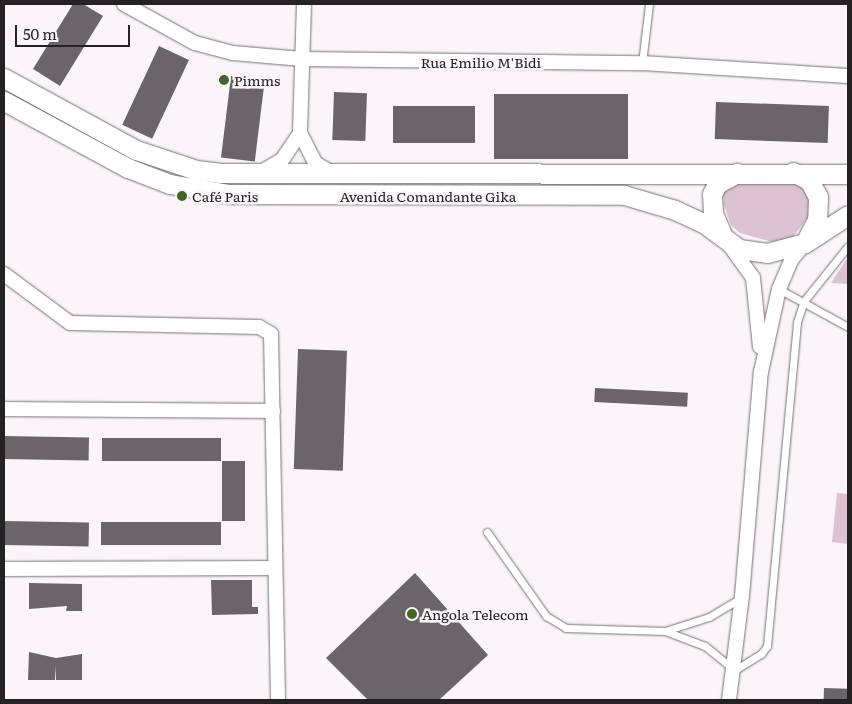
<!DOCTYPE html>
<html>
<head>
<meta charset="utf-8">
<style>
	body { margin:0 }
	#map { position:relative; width:852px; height:704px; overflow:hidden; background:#fbf4f8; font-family:Literata,serif }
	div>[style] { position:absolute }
	.green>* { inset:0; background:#ddc2d1 }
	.building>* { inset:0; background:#6a6568; transform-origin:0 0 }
	.roads { filter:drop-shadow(0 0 1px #787275) drop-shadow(0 0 1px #787275) }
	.lane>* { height:7px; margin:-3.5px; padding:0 3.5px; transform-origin:3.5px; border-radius:3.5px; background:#fff }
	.street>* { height:14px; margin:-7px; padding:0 7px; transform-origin:7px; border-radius:7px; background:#fff }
	.secondary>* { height:19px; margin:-9.5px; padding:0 9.5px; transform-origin:9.5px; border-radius:9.5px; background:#fff }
	.dots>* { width:14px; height:14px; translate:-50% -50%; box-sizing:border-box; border:2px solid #fbf4f8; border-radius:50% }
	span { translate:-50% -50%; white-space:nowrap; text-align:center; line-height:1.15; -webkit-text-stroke:5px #fbf4f8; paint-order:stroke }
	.street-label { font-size:14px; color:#242223 }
	.poi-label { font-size:14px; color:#242223 }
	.left { translate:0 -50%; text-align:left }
	.frame { position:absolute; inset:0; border:5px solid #242223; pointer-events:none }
	.scale { position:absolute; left:15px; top:25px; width:115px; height:22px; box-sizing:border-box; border:2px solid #242223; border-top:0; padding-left:6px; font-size:15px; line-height:18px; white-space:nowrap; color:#242223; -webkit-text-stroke:4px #fbf4f8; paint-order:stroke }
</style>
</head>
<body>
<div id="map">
	<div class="green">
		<div style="clip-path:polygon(731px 179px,805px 180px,814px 199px,811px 214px,791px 239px,776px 243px,740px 233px,731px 225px,724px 205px,723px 191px)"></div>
		<div style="clip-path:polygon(848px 259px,848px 284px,831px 283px,846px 260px)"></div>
		<div style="clip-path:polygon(837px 493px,848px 494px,848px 544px,832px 542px)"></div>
	</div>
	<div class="building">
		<div style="clip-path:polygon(73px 4px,83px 4px,103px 16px,60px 86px,33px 69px)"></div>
		<div style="left:159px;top:46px;width:33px;height:87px;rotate:25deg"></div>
		<div style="left:231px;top:76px;width:34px;height:82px;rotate:7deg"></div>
		<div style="left:334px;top:92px;width:33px;height:48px;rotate:2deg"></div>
		<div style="left:494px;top:94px;width:134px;height:65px"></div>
		<div style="left:716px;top:102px;width:113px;height:37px;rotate:2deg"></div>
		<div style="left:393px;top:106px;width:82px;height:37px"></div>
		<div style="left:298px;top:349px;width:49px;height:120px;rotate:2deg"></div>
		<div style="left:595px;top:388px;width:93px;height:14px;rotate:3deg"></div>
		<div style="left:4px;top:436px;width:85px;height:23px;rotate:1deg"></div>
		<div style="left:102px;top:438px;width:119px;height:23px"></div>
		<div style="left:222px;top:461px;width:23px;height:60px"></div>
		<div style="left:4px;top:521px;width:85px;height:24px;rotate:1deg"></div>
		<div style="left:101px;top:522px;width:120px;height:23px"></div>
		<div style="clip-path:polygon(415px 573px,488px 655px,439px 700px,368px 700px,326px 658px)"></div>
		<div style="clip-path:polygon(211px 580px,252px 580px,252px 607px,258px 607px,258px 614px,212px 615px)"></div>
		<div style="clip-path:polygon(29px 583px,82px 584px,82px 611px,66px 611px,67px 606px,29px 609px)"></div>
		<div style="clip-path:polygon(29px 652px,56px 658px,82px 654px,82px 680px,56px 680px,56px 665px,55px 680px,28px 680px)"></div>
		<div style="left:824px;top:688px;width:24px;height:12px;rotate:2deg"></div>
	</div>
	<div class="roads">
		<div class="lane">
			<div style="left:642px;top:63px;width:59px;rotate:-83.2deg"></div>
			<div style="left:779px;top:289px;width:79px;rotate:28.8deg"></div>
			<div style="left:487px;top:532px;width:103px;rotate:54.9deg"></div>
			<div style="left:546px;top:616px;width:23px;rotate:31deg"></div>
			<div style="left:566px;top:628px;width:99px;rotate:1.7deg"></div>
			<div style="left:665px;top:631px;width:46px;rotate:-17.7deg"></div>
			<div style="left:709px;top:617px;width:39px;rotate:-31deg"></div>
			<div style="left:665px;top:631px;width:43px;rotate:20.6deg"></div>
			<div style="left:705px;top:646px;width:38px;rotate:39deg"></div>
			<div style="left:735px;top:670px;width:31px;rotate:-32deg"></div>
			<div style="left:761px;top:654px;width:10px;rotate:-53deg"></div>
			<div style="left:767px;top:646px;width:325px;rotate:-84.7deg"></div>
			<div style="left:797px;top:322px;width:22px;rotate:-72deg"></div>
			<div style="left:804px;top:301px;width:70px;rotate:-51.3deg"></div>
		</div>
		<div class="street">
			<div style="left:124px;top:4px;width:81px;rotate:28.8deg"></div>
			<div style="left:195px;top:43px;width:39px;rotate:15deg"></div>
			<div style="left:233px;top:53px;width:69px;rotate:5deg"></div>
			<div style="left:302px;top:59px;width:340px;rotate:0.7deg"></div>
			<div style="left:642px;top:63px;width:206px;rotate:3.6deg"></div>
			<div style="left:304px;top:4px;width:129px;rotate:91.8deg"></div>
			<div style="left:300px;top:133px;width:34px;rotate:63deg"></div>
			<div style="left:315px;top:163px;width:20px;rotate:30deg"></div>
			<div style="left:261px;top:172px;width:24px;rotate:-30deg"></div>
			<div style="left:282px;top:160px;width:32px;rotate:-56deg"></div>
			<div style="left:730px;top:246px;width:39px;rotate:54deg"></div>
			<div style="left:753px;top:278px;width:69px;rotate:84.2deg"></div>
			<div style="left:4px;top:274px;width:82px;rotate:36.6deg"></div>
			<div style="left:70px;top:323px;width:189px;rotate:1.2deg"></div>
			<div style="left:259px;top:327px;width:14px;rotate:30deg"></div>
			<div style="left:271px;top:334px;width:366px;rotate:88.9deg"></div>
			<div style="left:4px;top:409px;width:269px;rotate:0.4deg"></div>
			<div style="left:4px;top:569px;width:271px;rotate:-0.2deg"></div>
			<div style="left:729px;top:700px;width:105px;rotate:-82.9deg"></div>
			<div style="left:742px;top:596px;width:225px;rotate:-85.2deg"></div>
			<div style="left:761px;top:372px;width:85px;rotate:-77.8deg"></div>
			<div style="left:779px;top:289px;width:33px;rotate:-67deg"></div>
			<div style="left:792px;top:259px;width:21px;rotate:-51deg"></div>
		</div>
		<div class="secondary">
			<div style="left:4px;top:78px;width:150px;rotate:28.6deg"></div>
			<div style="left:136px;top:150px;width:63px;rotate:18.4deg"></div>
			<div style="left:196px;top:170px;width:23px;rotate:7deg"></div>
			<div style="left:219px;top:173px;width:629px;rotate:0.09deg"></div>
			<div style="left:4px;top:101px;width:141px;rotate:28.4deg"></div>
			<div style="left:128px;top:168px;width:45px;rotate:20.9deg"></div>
			<div style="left:170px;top:184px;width:60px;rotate:9.6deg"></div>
			<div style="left:229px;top:194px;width:395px;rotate:0.1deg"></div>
			<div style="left:624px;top:195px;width:53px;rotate:16.4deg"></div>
			<div style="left:675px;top:210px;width:33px;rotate:25deg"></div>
			<div style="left:705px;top:224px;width:42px;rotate:36.3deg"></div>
			<div style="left:739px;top:249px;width:28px;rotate:8deg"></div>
			<div style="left:767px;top:253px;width:39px;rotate:-15deg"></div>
			<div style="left:805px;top:243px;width:51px;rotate:-33.1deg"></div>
			<div style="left:793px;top:172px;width:18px;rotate:27deg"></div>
			<div style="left:809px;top:180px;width:19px;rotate:62deg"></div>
			<div style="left:818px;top:197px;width:23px;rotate:92deg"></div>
			<div style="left:817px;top:220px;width:21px;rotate:118deg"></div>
			<div style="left:723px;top:237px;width:26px;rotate:-113deg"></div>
			<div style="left:713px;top:213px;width:19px;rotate:-93deg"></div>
			<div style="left:712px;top:194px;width:11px;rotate:-63deg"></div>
			<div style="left:717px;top:184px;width:23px;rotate:-29deg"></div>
		</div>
	</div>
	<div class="dots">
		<div style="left:224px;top:80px;background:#406620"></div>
		<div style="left:182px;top:196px;background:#406620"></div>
		<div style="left:412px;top:614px;background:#406620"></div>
	</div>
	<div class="street-label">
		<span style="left:481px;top:62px">Rua Emilio M'Bidi</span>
		<span style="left:428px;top:196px">Avenida Comandante Gika</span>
	</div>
	<div class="poi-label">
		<span class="left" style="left:234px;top:80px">Pimms</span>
		<span class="left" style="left:192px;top:196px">Café Paris</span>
		<span class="left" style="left:422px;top:614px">Angola Telecom</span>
	</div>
	<div class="frame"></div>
	<div class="scale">50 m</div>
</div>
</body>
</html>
